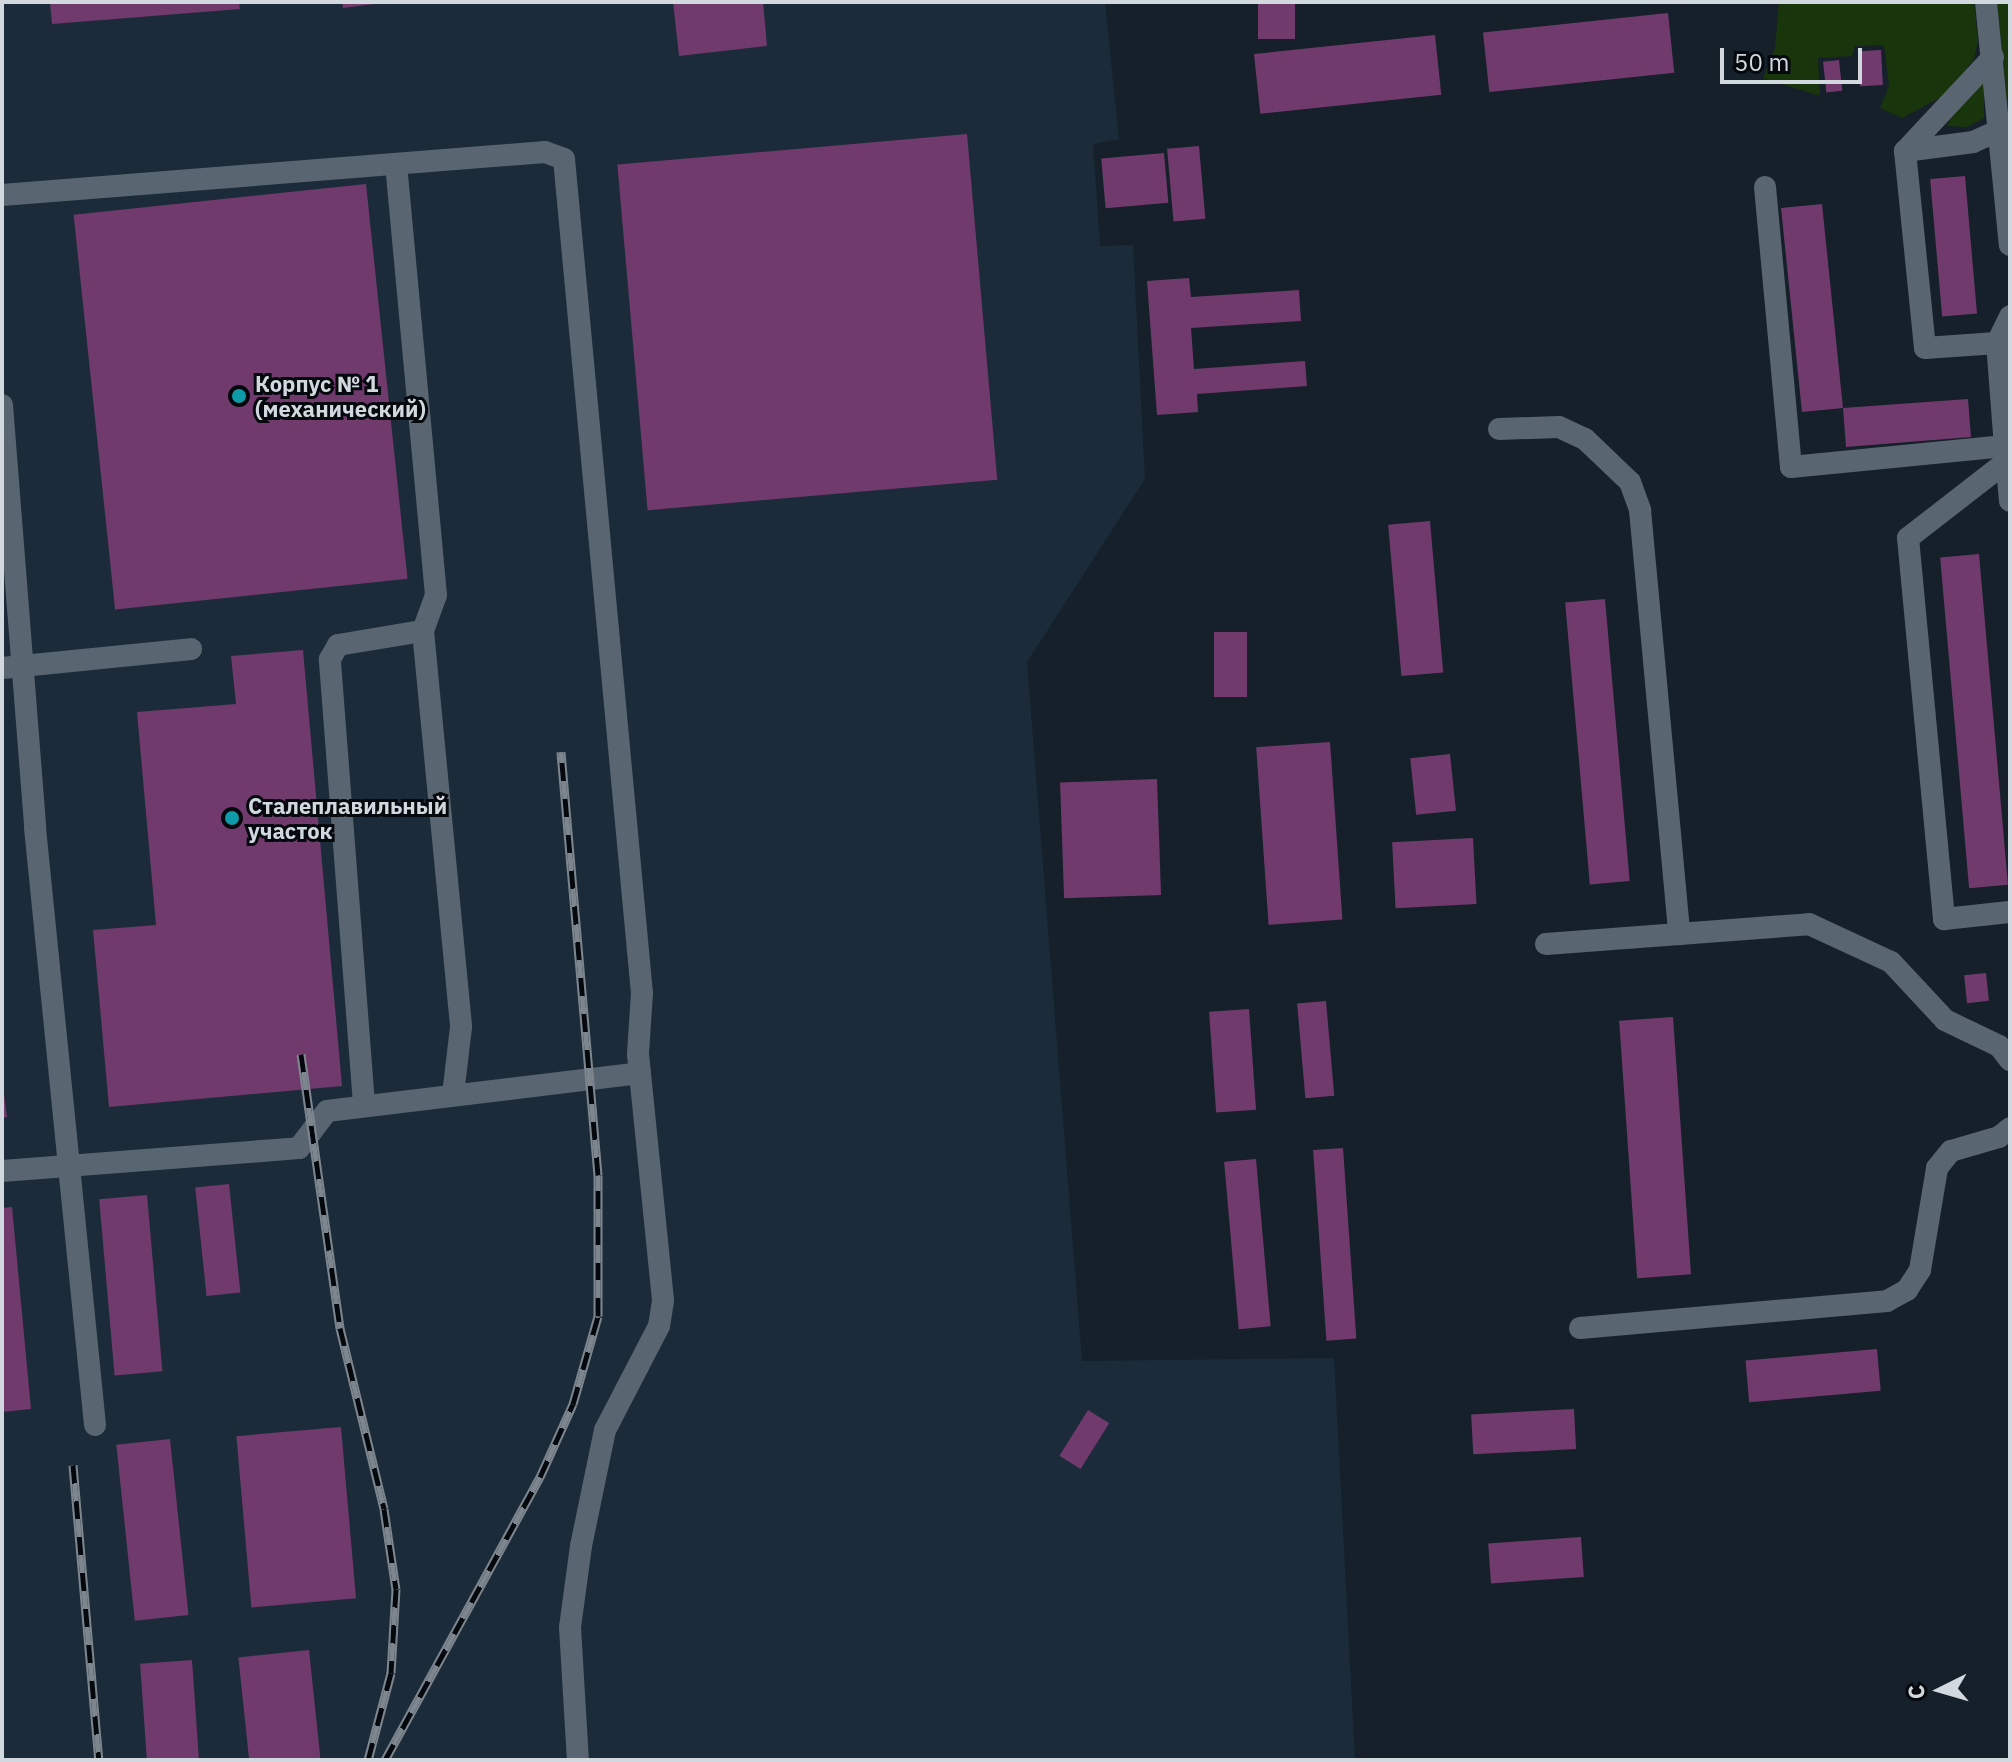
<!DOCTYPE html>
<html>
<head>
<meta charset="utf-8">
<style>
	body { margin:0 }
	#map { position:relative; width:2012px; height:1762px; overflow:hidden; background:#15202a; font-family:"IBM Plex Sans",sans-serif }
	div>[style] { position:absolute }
	.built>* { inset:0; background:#1c2b39 }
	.green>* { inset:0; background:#19350b }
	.building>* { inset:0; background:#703a6d; transform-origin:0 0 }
	.minor>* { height:22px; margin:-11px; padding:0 11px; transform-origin:11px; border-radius:11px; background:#596570 }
	.rail>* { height:9px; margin-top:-4.5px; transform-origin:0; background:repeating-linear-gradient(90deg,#05090d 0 18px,#7d868e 0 36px); box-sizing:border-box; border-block:2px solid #7d868e }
	.dots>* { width:22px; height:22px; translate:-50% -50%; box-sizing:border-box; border:4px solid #05090d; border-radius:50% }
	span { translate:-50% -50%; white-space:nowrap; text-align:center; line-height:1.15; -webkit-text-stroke:6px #05090d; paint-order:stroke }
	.poi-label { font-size:22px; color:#d1d8de; font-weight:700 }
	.left { translate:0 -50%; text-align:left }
	.frame { position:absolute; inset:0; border:4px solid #d1d8de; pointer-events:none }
	.north { position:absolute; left:1900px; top:1650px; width:80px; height:80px; -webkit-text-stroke:6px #05090d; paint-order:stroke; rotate:265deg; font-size:22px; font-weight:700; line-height:32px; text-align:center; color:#d1d8de }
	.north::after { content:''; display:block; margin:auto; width:28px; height:36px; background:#d1d8de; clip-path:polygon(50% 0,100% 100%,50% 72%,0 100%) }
	.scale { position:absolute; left:1720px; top:48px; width:142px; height:36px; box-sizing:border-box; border:4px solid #d1d8de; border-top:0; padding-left:10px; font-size:24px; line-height:28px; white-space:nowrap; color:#d1d8de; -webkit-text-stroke:6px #05090d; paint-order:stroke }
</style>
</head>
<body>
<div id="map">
	<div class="built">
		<div style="clip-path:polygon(2px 2px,1105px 2px,1119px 139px,1093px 144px,1100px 246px,1133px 245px,1145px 479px,1027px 662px,1082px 1361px,1334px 1358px,1355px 1760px,2px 1760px)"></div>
	</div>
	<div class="green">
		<div style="clip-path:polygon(1779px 2px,1974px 2px,1978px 41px,1974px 59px,1945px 95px,1902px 118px,1880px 108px,1889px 86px,1884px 45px,1855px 46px,1852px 56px,1818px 58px,1820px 96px,1763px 78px,1775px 48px)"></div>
		<div style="clip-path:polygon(1997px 2px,2010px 2px,2010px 111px,2007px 108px)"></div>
		<div style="clip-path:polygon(1984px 83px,1984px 118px,1967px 127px,1946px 126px,1972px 86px)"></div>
	</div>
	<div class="building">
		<div style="clip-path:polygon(50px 2px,239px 2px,240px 9px,52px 24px)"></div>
		<div style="clip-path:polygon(342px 2px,374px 2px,374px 4px,343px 8px)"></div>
		<div style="clip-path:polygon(673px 2px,763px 2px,767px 46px,679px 56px)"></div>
		<div style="left:1258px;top:2px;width:37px;height:37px"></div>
		<div style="left:1668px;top:13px;width:60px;height:186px;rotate:84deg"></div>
		<div style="left:1435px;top:35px;width:60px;height:182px;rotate:84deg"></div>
		<div style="left:1881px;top:50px;width:35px;height:23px;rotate:87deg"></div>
		<div style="left:1839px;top:60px;width:31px;height:16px;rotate:84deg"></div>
		<div style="left:967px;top:134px;width:347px;height:351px;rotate:85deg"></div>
		<div style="left:1199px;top:146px;width:73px;height:32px;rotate:85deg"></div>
		<div style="left:1164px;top:153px;width:50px;height:63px;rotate:85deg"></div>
		<div style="left:1965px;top:176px;width:138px;height:35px;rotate:85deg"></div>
		<div style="left:366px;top:184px;width:397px;height:294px;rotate:84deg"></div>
		<div style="clip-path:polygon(1822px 204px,1843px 408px,1968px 399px,1971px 437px,1846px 447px,1843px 408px,1802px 412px,1781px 208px)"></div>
		<div style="clip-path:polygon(1189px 278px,1191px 297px,1299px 290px,1301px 321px,1191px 328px,1194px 369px,1305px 361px,1307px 386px,1197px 394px,1198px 412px,1157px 415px,1147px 281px)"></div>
		<div style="left:1430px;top:521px;width:152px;height:42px;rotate:85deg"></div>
		<div style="left:1979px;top:554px;width:332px;height:39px;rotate:85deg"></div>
		<div style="left:1605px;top:599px;width:283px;height:40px;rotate:85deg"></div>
		<div style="left:1214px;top:632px;width:33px;height:65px"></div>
		<div style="clip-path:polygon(303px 650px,342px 1086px,109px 1107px,93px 930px,156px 925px,137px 712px,236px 704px,231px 656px)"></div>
		<div style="left:1330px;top:742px;width:178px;height:74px;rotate:86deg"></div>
		<div style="left:1450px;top:754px;width:57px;height:40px;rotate:84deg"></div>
		<div style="left:1157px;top:779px;width:116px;height:97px;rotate:88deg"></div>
		<div style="left:1473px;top:838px;width:66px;height:81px;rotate:87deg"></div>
		<div style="left:1986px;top:973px;width:28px;height:22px;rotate:84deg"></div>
		<div style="left:1326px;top:1001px;width:95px;height:29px;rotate:85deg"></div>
		<div style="left:1249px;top:1009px;width:101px;height:40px;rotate:86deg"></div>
		<div style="left:1673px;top:1017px;width:258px;height:54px;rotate:86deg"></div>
		<div style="clip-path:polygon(2px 1079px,7px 1117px,2px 1118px)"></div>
		<div style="left:1343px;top:1148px;width:191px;height:30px;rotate:86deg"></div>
		<div style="left:1256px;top:1159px;width:168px;height:32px;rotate:85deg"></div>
		<div style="left:229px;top:1184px;width:109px;height:34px;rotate:84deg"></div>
		<div style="left:147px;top:1195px;width:177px;height:48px;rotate:85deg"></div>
		<div style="clip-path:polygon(12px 1207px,31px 1409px,2px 1412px,2px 1208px)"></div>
		<div style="left:1877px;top:1349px;width:42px;height:132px;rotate:85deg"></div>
		<div style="left:1574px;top:1409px;width:40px;height:103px;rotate:87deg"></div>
		<div style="left:1088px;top:1410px;width:25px;height:54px;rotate:32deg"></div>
		<div style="left:341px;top:1427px;width:172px;height:105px;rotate:85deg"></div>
		<div style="left:170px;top:1439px;width:177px;height:54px;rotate:84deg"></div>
		<div style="left:1581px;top:1537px;width:40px;height:93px;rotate:86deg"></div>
		<div style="left:309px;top:1650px;width:111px;height:71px;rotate:84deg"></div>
		<div style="left:192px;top:1660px;width:100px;height:52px;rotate:86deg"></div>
	</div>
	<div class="minor">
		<div style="left:1986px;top:2px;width:244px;rotate:84.4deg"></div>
		<div style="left:1993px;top:57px;width:129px;rotate:133.1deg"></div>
		<div style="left:1905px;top:151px;width:198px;rotate:84.2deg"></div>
		<div style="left:1925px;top:348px;width:72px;rotate:-4deg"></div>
		<div style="left:1997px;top:343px;width:103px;rotate:85.6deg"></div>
		<div style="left:1905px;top:151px;width:69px;rotate:-7.5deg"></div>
		<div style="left:1973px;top:142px;width:30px;rotate:-24deg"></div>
		<div style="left:396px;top:164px;width:433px;rotate:84.7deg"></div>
		<div style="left:436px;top:595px;width:38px;rotate:110deg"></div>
		<div style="left:423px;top:631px;width:398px;rotate:84.5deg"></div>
		<div style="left:461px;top:1027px;width:68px;rotate:96.7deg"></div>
		<div style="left:1765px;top:187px;width:281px;rotate:84.7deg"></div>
		<div style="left:1791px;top:467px;width:215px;rotate:-5.6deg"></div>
		<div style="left:2005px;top:446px;width:55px;rotate:84.8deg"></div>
		<div style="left:2px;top:195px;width:545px;rotate:-4.53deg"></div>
		<div style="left:545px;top:152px;width:20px;rotate:20deg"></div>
		<div style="left:564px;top:159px;width:838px;rotate:84.66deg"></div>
		<div style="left:642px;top:993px;width:61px;rotate:93.8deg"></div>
		<div style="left:638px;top:1054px;width:248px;rotate:84.2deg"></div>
		<div style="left:663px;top:1301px;width:25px;rotate:99deg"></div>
		<div style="left:659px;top:1326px;width:117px;rotate:117.4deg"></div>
		<div style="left:605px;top:1430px;width:118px;rotate:101.7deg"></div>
		<div style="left:581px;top:1546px;width:82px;rotate:97.7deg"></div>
		<div style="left:570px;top:1627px;width:133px;rotate:86.6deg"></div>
		<div style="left:1997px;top:343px;width:30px;rotate:-64deg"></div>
		<div style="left:2px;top:405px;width:424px;rotate:85.5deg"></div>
		<div style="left:35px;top:828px;width:600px;rotate:84.26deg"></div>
		<div style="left:1499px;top:429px;width:60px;rotate:-1.9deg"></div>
		<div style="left:1559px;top:427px;width:29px;rotate:25deg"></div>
		<div style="left:1585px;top:439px;width:62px;rotate:43.7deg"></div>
		<div style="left:1630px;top:482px;width:30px;rotate:70deg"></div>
		<div style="left:1640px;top:510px;width:426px;rotate:84.7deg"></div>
		<div style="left:2006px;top:462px;width:124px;rotate:142.2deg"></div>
		<div style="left:1908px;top:538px;width:383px;rotate:84.6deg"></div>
		<div style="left:1944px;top:919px;width:66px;rotate:-6.1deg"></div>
		<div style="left:2px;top:668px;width:190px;rotate:-5.7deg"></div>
		<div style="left:1546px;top:944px;width:264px;rotate:-4.3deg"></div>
		<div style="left:1809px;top:924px;width:90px;rotate:24.9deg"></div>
		<div style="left:1891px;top:962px;width:79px;rotate:47deg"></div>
		<div style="left:1945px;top:1020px;width:60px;rotate:25.7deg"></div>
		<div style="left:1999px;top:1046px;width:18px;rotate:52deg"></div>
		<div style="left:364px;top:1104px;width:446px;rotate:-94.4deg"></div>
		<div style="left:330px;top:659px;width:16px;rotate:-60deg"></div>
		<div style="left:338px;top:645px;width:86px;rotate:-9.4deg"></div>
		<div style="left:2px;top:1171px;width:298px;rotate:-4.4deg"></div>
		<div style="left:299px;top:1148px;width:46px;rotate:-52.9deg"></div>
		<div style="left:327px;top:1111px;width:315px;rotate:-6.9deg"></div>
		<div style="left:1580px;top:1328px;width:308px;rotate:-5deg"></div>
		<div style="left:1887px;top:1301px;width:23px;rotate:-29deg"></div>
		<div style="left:1907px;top:1290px;width:24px;rotate:-57deg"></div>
		<div style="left:1920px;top:1270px;width:103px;rotate:-80.5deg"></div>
		<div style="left:1937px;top:1168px;width:22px;rotate:-51deg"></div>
		<div style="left:1951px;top:1151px;width:50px;rotate:-16.3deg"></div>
		<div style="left:1999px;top:1137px;width:14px;rotate:-39deg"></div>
	</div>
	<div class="rail">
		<div style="left:301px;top:1054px;width:277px;rotate:81.9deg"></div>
		<div style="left:340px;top:1328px;width:186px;rotate:76.3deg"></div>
		<div style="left:384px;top:1509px;width:81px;rotate:81.5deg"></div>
		<div style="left:396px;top:1589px;width:84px;rotate:93.4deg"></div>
		<div style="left:391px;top:1673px;width:90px;rotate:104.8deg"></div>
		<div style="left:73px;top:1465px;width:296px;rotate:85deg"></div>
		<div style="left:385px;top:1760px;width:323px;rotate:-61.3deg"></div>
		<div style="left:540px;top:1477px;width:80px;rotate:-65.7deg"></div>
		<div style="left:573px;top:1404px;width:91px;rotate:-74.1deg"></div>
		<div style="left:598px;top:1316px;width:141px;rotate:-90deg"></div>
		<div style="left:598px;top:1175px;width:425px;rotate:-95deg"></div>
	</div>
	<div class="dots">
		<div style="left:239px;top:396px;background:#0f9aa8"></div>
		<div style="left:232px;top:818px;background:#0f9aa8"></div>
	</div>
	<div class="poi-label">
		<span class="left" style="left:255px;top:396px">Корпус № 1<br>(механический)</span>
		<span class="left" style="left:248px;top:818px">Сталеплавильный<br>участок</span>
	</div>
	<div class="frame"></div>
	<div class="north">С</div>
	<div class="scale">50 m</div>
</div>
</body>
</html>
